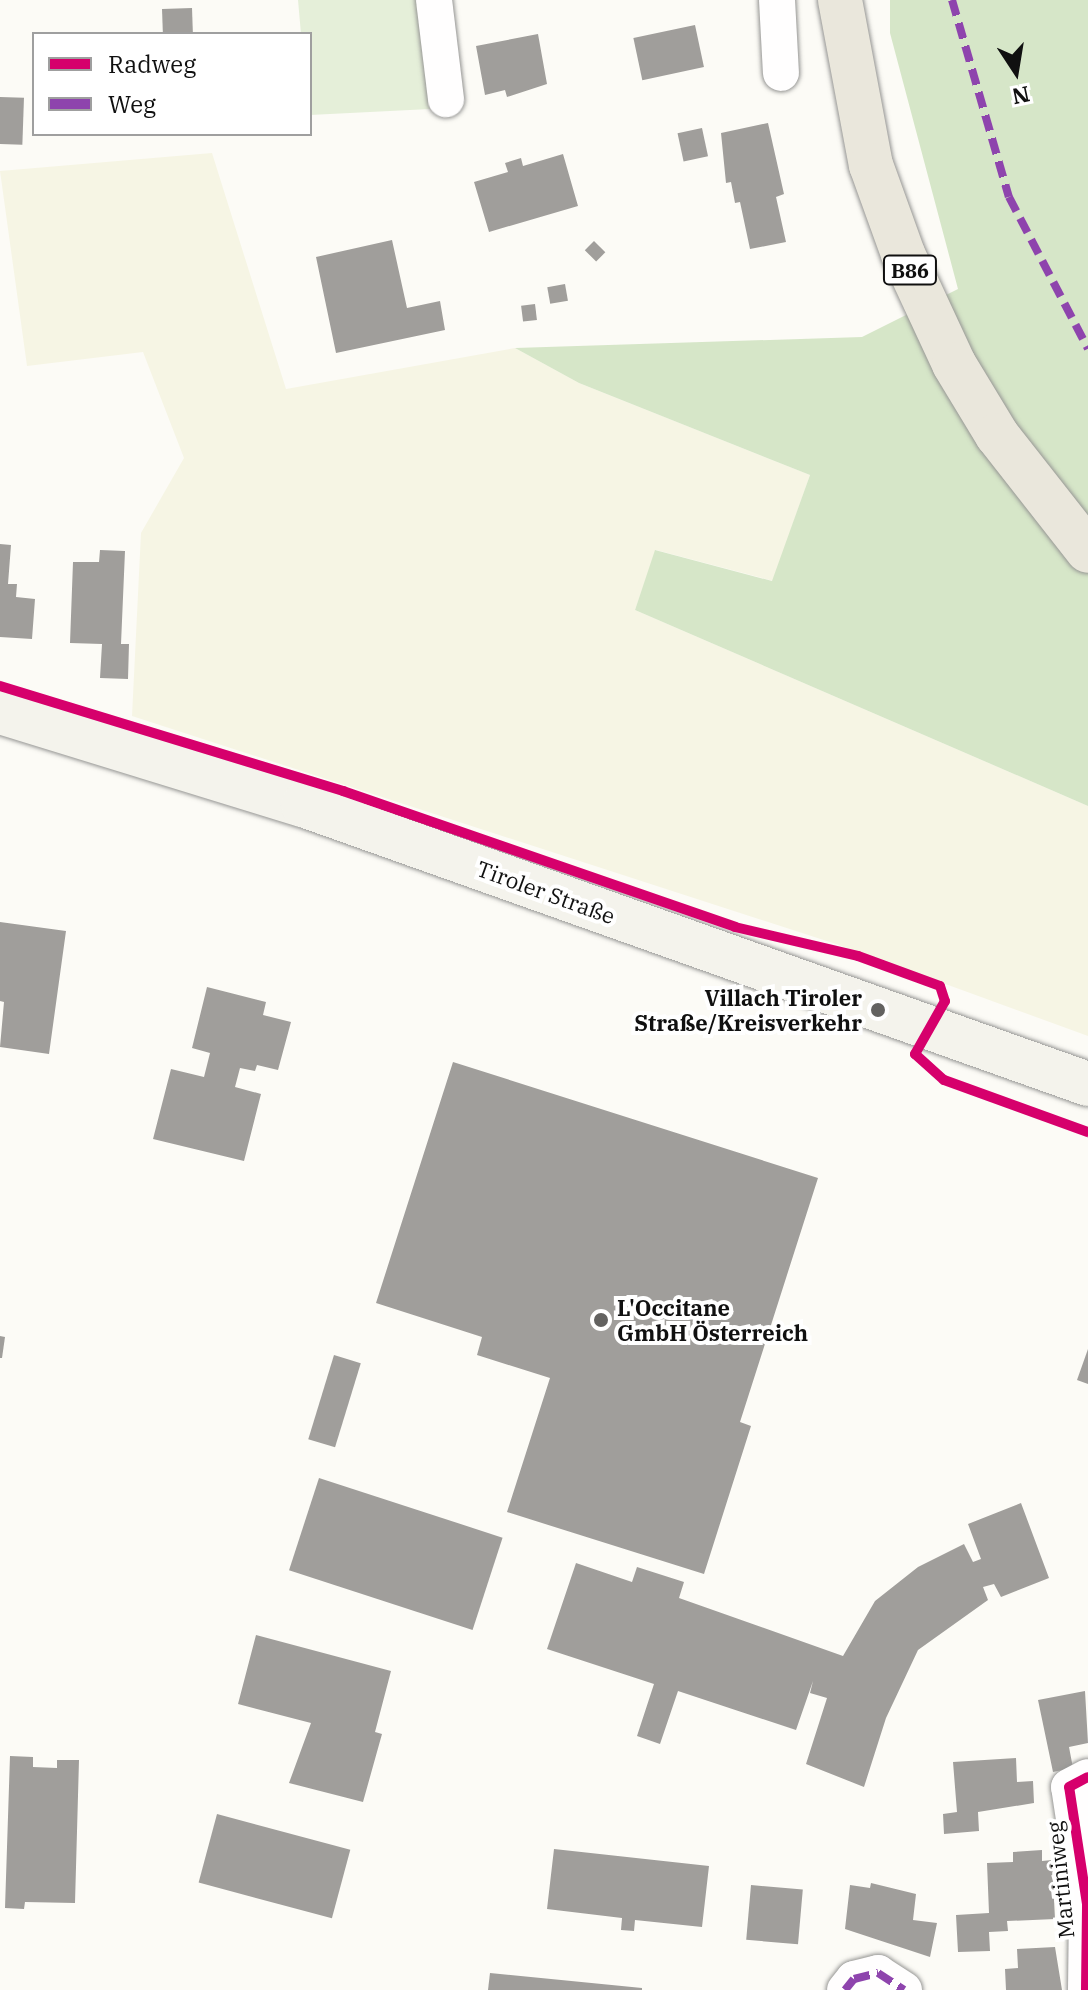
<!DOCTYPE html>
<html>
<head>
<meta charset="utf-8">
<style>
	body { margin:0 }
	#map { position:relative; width:1088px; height:1990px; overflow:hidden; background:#fcfbf6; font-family:"IBM Plex Serif",serif }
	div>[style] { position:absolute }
	.farmland>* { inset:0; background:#f6f5e4 }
	.green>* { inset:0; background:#e5efd9 }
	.forest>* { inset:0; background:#d6e6c8 }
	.building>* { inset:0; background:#a09e9b; transform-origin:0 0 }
	.roads { filter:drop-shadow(0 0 2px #969694) drop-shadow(0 0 2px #969694) }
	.minor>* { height:36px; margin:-18px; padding:0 18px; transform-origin:18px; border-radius:18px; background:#fffefe }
	.secondary>* { height:44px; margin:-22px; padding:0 22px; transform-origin:22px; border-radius:22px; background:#f4f3ec }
	.primary>* { height:44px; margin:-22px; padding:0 22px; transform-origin:22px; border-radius:22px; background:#eae7dc }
	.quiet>* { height:8px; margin-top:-4px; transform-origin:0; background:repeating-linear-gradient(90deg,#8e44ad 0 16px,transparent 0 24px) }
	.cycleway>* { height:10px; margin:-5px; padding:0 5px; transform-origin:5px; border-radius:5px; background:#d6006c }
	.dots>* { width:22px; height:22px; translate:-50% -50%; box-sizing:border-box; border:4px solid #fff; border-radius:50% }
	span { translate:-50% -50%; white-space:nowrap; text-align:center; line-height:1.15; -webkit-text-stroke:8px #fff; paint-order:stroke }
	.shield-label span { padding:2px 6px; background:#fff; border:2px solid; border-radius:6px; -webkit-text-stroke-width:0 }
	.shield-label { font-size:20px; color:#101010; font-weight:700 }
	.street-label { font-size:22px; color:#101010 }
	.poi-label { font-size:22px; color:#101010; font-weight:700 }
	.right { translate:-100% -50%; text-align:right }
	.left { translate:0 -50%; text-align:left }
	.legend { position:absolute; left:32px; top:32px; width:280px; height:104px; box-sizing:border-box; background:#fff; border:2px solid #9f9f9f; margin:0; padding:10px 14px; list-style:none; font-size:24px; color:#101010 }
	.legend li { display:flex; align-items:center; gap:16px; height:40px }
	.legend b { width:40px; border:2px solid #9f9f9f }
	.north { position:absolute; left:976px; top:32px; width:80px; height:80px; -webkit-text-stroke:6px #fff; paint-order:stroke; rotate:168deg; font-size:22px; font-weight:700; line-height:32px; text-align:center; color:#101010 }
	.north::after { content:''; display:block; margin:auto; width:28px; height:36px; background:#101010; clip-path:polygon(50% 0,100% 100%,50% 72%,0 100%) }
</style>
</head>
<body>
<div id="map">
	<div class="farmland">
		<div style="clip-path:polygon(212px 153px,286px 389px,515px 348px,579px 383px,810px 475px,773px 581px,656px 550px,635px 610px,1088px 806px,1088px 1036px,836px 944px,132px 716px,141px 533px,184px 458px,143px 352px,27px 366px,0 171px)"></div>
	</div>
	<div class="green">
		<div style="clip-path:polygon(298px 0,417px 0,430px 109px,310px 115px,310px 34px,301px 34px)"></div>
	</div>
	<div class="forest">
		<div style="clip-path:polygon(890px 0,1088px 0,1088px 806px,635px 610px,655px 550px,772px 581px,810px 475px,579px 383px,515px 348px,862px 337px,958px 289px,890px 33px)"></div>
	</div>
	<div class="building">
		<div style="left:192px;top:8px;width:26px;height:30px;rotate:88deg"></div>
		<div style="left:695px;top:25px;width:43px;height:63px;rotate:78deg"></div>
		<div style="clip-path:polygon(538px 34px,547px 84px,507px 97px,505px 90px,485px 95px,476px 46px)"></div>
		<div style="left:0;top:97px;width:24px;height:47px;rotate:2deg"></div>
		<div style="clip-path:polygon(768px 123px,784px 194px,776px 197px,786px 242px,750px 249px,740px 202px,735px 203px,731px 182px,726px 183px,721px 133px)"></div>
		<div style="left:702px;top:128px;width:29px;height:25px;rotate:78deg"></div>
		<div style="clip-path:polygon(563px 154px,578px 206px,489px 232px,474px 182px,508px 172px,505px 163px,521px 158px,523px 166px)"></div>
		<div style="clip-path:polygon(392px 240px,407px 308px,440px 301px,445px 330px,336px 353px,316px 257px)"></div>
		<div style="left:594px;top:241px;width:16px;height:13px;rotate:45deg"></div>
		<div style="left:565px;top:284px;width:17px;height:18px;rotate:80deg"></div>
		<div style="left:535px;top:304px;width:16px;height:14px;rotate:83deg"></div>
		<div style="clip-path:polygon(0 544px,11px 545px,8px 584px,17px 584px,16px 597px,35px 599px,32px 639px,0 637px)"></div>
		<div style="clip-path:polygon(100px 550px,125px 551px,121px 644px,129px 644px,128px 679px,100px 678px,102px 644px,70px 643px,73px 562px,99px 562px)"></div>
		<div style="clip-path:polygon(0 922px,66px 931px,49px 1054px,0 1047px,4px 1002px,0 1001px)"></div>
		<div style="clip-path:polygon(207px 987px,266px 1002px,263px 1015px,291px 1022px,278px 1070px,257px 1065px,255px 1071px,240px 1068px,235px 1087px,261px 1094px,244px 1161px,153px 1139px,171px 1069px,204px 1077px,210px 1053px,192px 1048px)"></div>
		<div style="clip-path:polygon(453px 1062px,818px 1178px,740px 1422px,751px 1426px,704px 1574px,507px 1512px,550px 1378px,477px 1355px,482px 1337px,376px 1303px)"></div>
		<div style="clip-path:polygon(0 1336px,5px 1337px,2px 1358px,0 1358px)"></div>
		<div style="clip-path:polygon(1088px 1349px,1088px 1384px,1077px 1380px)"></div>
		<div style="left:334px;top:1355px;width:28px;height:88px;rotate:17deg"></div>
		<div style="left:319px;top:1478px;width:193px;height:97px;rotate:18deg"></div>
		<div style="clip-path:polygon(1021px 1503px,1049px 1578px,1001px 1597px,994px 1584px,983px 1587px,988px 1600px,918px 1650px,886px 1718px,864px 1787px,806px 1764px,827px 1698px,810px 1693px,813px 1681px,796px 1730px,678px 1691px,660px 1744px,637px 1736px,654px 1684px,547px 1649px,576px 1563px,632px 1582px,637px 1567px,684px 1582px,679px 1598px,843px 1656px,875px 1601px,918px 1567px,964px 1544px,973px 1562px,981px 1559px,968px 1524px)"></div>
		<div style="clip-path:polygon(256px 1635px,391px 1671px,375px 1732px,382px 1734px,363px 1802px,289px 1783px,311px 1723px,238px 1704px)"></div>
		<div style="clip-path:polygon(1085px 1691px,1088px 1743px,1069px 1747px,1073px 1768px,1053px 1772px,1038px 1700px)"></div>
		<div style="clip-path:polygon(10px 1756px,33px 1757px,33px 1767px,57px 1768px,57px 1760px,79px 1760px,75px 1903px,25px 1902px,24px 1909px,5px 1908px)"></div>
		<div style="clip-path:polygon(1016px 1758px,1017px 1782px,1033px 1781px,1034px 1803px,978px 1812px,979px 1831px,944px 1834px,943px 1814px,957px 1812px,953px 1762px)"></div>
		<div style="left:217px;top:1814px;width:138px;height:71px;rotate:15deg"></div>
		<div style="clip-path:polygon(554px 1849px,709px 1866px,702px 1927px,635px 1920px,634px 1931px,621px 1930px,622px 1918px,547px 1909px)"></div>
		<div style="clip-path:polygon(1042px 1850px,1042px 1861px,1052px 1860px,1055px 1919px,1007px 1921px,1008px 1931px,989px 1932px,990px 1951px,958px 1952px,956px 1915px,989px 1913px,987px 1863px,1013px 1862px,1013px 1852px)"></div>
		<div style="clip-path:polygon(871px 1883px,916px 1894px,913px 1920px,937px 1923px,930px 1957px,845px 1929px,850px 1885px,870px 1888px)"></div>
		<div style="left:751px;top:1885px;width:52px;height:55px;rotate:5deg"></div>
		<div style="clip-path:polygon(1055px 1947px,1062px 1990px,1006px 1990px,1005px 1969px,1018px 1968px,1017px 1949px)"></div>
		<div style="clip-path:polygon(490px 1973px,642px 1988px,642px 1990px,488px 1990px)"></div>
	</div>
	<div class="roads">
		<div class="minor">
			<div style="left:434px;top:0;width:100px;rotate:83.1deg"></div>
			<div style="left:777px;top:0;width:73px;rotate:86.9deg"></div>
			<div style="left:845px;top:1990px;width:14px;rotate:-51deg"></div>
			<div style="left:854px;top:1979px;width:25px;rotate:-14deg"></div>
			<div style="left:878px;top:1973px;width:31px;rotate:33deg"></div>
			<div style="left:1086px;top:1990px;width:86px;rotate:-89.3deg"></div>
			<div style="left:1087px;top:1904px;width:118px;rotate:-98.7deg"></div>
			<div style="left:1069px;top:1787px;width:21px;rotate:-28deg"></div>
		</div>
		<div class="secondary">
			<div style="left:0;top:712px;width:317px;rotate:17.1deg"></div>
			<div style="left:303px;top:805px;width:833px;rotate:19.57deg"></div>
		</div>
		<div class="primary">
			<div style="left:840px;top:0;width:168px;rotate:79.4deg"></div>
			<div style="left:871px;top:165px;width:95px;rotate:70.2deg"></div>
			<div style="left:903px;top:254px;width:121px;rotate:65.1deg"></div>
			<div style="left:954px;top:364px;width:83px;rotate:58.8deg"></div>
			<div style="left:997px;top:435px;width:147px;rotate:51.9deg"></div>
		</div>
	</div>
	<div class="quiet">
		<div style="left:952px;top:0;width:205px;rotate:73.9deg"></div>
		<div style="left:1009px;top:197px;width:171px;rotate:62.5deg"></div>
		<div style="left:845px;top:1990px;width:14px;rotate:-51deg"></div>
		<div style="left:854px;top:1979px;width:25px;rotate:-14deg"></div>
		<div style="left:878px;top:1973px;width:31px;rotate:33deg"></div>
	</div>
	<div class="cycleway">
		<div style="left:0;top:686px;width:359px;rotate:17deg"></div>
		<div style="left:343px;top:791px;width:415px;rotate:19.1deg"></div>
		<div style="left:735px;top:927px;width:126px;rotate:13.3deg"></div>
		<div style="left:858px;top:956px;width:87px;rotate:20.1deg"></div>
		<div style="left:940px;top:986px;width:16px;rotate:72deg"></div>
		<div style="left:945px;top:1001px;width:61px;rotate:119.5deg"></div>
		<div style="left:915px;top:1054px;width:39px;rotate:42deg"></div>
		<div style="left:944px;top:1080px;width:153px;rotate:19.9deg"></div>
		<div style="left:1086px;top:1990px;width:86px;rotate:-89.3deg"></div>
		<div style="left:1087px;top:1904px;width:118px;rotate:-98.7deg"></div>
		<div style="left:1069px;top:1787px;width:21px;rotate:-28deg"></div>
	</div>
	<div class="dots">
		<div style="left:878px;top:1010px;background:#636260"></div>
		<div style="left:601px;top:1320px;background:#636260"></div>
	</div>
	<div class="shield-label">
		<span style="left:910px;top:270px">B86</span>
	</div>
	<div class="street-label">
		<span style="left:546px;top:892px;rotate:20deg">Tiroler Straße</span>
		<span style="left:1060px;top:1880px;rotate:-96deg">Martiniweg</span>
	</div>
	<div class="poi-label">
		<span class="right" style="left:862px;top:1010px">Villach Tiroler<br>Straße/Kreisverkehr</span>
		<span class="left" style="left:617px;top:1320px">L'Occitane<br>GmbH Österreich</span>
	</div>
	<ul class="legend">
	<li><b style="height:10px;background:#d6006c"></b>Radweg</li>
	<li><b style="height:10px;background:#8e44ad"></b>Weg</li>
	</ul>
	<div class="north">N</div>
</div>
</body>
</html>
